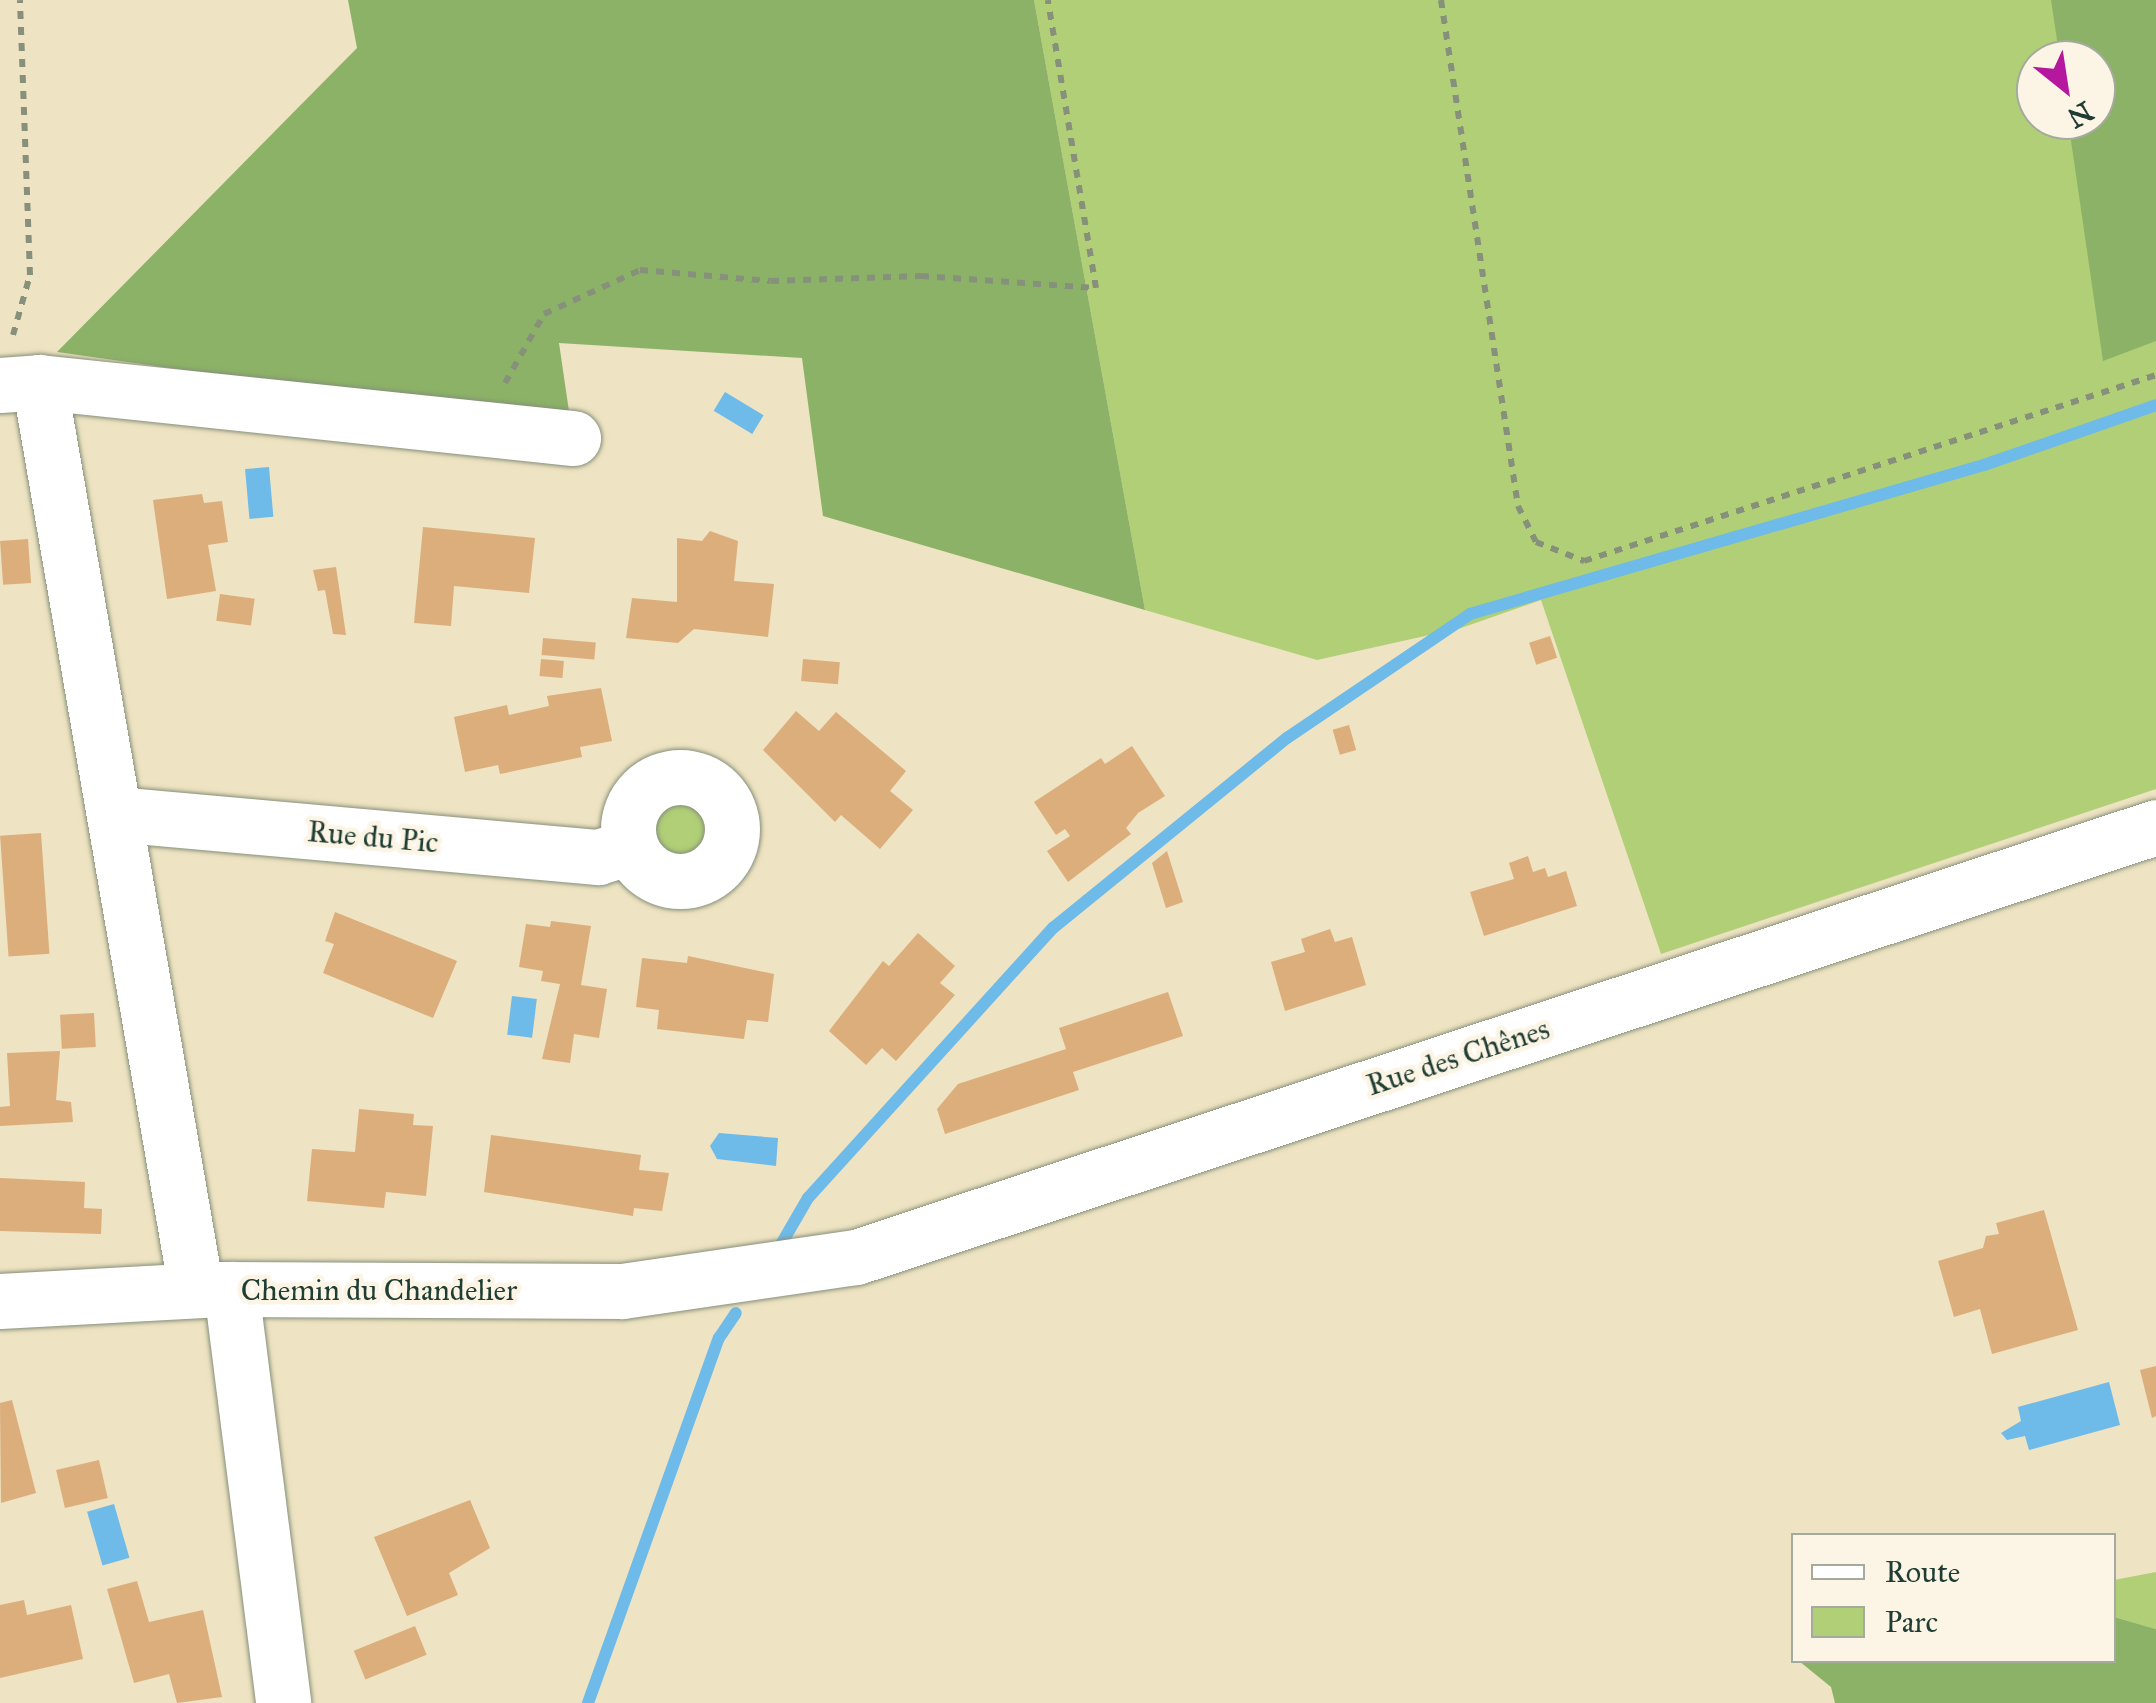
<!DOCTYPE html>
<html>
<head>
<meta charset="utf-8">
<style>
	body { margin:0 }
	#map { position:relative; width:2156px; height:1703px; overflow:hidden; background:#eee3c2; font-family:"IM FELL Great Primer",serif }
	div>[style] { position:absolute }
	.green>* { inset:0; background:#b0cf76 }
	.round { border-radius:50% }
	.forest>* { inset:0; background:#8cb267 }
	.water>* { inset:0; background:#6ebae8; transform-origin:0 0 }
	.stream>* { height:12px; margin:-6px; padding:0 6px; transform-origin:6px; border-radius:6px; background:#6ebae8 }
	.building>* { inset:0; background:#dcae7c; transform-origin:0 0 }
	.path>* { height:6px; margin-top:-3px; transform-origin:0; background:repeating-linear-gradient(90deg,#86907b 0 8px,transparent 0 16px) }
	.roads { filter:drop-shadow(0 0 2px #86907b) drop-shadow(0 0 2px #86907b) }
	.minor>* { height:55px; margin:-27.5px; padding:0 27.5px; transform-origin:27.5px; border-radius:27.5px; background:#fff }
	.minor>.ring { margin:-27.5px; padding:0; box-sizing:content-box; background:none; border:55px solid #fff; border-radius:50% }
	span { translate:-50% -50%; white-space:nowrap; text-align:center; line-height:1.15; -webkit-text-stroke:9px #fcf5e5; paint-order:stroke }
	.street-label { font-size:30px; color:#1f3d34 }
	.legend { position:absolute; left:1791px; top:1533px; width:325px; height:130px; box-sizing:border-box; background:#fcf5e5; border:2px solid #a4ab9e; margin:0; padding:12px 18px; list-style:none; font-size:30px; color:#1f3d34 }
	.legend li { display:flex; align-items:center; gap:20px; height:50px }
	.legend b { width:50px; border:2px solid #a4ab9e }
	.north { position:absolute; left:2016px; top:40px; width:100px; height:100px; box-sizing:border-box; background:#fcf5e5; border:2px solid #a4ab9e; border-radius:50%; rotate:150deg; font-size:28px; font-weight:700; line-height:40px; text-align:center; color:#1f3d34 }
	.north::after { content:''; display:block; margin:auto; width:35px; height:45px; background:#b5179e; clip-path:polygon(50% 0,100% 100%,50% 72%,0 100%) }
</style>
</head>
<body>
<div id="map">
	<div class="green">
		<div style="clip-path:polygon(evenodd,1034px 0,2156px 0,2156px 789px,1661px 954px,1541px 600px,1461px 628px,1317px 660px,1145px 610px,1034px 0,2036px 60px,2096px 60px,2096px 120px,2036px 120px,2036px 60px)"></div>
		<div class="round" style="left:642px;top:793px;width:74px;height:74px"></div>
		<div style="clip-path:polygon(2156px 1572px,2156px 1629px,2114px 1617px,2114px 1580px)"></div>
	</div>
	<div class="forest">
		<div style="clip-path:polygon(348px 0,1034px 0,1145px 610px,823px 516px,802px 358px,559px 343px,571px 425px,57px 352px,357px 48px)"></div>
		<div style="clip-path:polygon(2051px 0,2156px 0,2156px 341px,2103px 361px,2068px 120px,2096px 120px,2096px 60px,2060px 60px)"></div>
		<div style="clip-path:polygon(2114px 1617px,2156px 1629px,2156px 1703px,1835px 1703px,1831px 1687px,1799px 1661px,2114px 1660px)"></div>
	</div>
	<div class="water">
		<div style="left:725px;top:392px;width:45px;height:22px;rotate:31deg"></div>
		<div style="left:269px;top:467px;width:50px;height:24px;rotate:85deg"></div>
		<div style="left:512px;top:996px;width:25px;height:39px;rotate:7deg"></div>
		<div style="clip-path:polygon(719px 1133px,778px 1138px,776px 1166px,717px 1159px,710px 1146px)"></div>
		<div style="clip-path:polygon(2109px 1382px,2120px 1425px,2029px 1450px,2025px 1436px,2007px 1440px,2001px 1433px,2021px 1421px,2018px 1407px)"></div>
		<div style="left:114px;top:1504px;width:56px;height:28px;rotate:74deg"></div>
	</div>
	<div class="stream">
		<div style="left:779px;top:1248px;width:58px;rotate:-59.9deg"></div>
		<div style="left:808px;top:1198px;width:365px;rotate:-47.8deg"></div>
		<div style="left:1053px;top:928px;width:301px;rotate:-39.1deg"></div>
		<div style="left:1287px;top:738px;width:221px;rotate:-34.1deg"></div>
		<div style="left:1470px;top:614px;width:535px;rotate:-16.17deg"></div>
		<div style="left:1984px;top:465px;width:182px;rotate:-19.2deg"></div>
		<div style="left:588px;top:1703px;width:388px;rotate:-70.3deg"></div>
		<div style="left:719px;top:1338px;width:30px;rotate:-56deg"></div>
	</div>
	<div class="building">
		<div style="clip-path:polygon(202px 494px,204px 503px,222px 501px,228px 542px,208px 545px,216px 591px,167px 599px,153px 500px)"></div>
		<div style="clip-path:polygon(423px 527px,535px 538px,529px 593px,454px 586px,451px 626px,414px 623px)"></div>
		<div style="clip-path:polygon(710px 531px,738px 541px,734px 581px,774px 584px,768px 637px,694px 629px,678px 643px,626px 638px,632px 598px,677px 602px,677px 538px,702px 541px)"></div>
		<div style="left:28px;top:539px;width:44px;height:28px;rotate:86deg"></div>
		<div style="clip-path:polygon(336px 567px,339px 587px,346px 635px,333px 634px,325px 590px,318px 591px,313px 570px)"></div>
		<div style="left:220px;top:594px;width:35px;height:27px;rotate:8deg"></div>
		<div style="left:1550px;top:636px;width:23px;height:22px;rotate:72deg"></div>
		<div style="left:543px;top:638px;width:53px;height:17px;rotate:5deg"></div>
		<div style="left:541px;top:659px;width:23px;height:17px;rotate:5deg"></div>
		<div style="left:803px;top:659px;width:37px;height:22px;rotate:5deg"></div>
		<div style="clip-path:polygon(601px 688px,612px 741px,580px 747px,582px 757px,500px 774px,498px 765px,465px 772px,454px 717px,507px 705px,509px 715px,549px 706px,547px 696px)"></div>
		<div style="clip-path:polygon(796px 711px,819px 731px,836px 712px,906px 771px,890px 791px,913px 810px,880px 849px,841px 815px,835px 822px,763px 750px)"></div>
		<div style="left:1349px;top:725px;width:26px;height:17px;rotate:74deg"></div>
		<div style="clip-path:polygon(1132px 746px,1165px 796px,1138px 813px,1126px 828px,1131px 834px,1068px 882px,1047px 851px,1070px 836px,1065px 829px,1056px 835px,1034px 802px,1101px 758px,1105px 764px)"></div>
		<div style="left:41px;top:833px;width:121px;height:41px;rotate:86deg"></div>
		<div style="clip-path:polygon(1167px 851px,1183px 902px,1166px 908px,1152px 863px)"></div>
		<div style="clip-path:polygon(1528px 856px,1533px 872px,1545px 868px,1548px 877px,1566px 871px,1577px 906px,1484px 936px,1470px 892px,1514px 879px,1509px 863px)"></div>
		<div style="clip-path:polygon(335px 912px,457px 961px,433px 1018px,323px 973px,334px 944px,325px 941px)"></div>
		<div style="clip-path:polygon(551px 921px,591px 926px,581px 985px,607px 989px,599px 1038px,574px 1034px,570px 1063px,542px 1059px,560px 984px,541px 981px,543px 971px,519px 967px,526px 924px,550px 927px)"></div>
		<div style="clip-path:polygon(1330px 929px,1335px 942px,1352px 937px,1366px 985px,1285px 1011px,1271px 962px,1305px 952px,1301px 939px)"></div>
		<div style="clip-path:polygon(918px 933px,955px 966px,940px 983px,955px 995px,896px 1061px,882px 1048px,866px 1065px,829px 1031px,883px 961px,889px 966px)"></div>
		<div style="clip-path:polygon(688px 956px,774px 974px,768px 1022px,747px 1020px,744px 1039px,657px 1029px,659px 1010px,636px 1007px,642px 958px,687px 963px)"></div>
		<div style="clip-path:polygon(1168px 992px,1183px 1036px,1073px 1072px,1079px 1090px,945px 1134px,937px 1109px,958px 1084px,1066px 1049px,1059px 1028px)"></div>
		<div style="left:94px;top:1013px;width:34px;height:34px;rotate:87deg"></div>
		<div style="clip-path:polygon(60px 1051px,56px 1100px,71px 1102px,73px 1122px,0 1126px,0 1107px,10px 1106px,7px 1053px)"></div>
		<div style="clip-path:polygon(359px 1109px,414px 1114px,413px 1125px,433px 1126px,426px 1196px,386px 1192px,384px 1208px,307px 1201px,312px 1149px,355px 1152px)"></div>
		<div style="clip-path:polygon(491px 1135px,641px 1155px,639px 1170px,669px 1173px,662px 1211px,634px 1208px,633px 1216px,484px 1192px)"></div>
		<div style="clip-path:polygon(0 1178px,85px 1182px,84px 1208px,102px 1209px,101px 1234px,0 1231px)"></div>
		<div style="clip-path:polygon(2044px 1210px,2078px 1330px,1992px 1354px,1980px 1309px,1954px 1317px,1938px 1261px,1983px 1248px,1986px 1236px,1999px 1234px,1996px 1223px)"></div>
		<div style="clip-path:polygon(2156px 1366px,2156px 1416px,2152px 1418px,2140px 1370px)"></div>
		<div style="clip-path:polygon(12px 1400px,36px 1493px,1px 1503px,0 1403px)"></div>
		<div style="left:99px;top:1460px;width:39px;height:44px;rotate:77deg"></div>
		<div style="clip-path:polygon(470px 1500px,490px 1548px,449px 1573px,458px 1595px,407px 1616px,374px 1537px)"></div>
		<div style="clip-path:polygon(137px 1581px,149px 1622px,203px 1610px,222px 1697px,177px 1703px,169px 1674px,134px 1683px,107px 1589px)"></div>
		<div style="clip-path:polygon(24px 1600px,27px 1615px,71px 1605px,83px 1659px,0 1678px,0 1605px)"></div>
		<div style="left:415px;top:1626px;width:31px;height:66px;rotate:68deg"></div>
	</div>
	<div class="path">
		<div style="left:1441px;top:0;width:512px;rotate:81.35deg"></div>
		<div style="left:1518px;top:506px;width:40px;rotate:63.4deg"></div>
		<div style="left:1536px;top:542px;width:52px;rotate:21.6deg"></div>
		<div style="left:1584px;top:561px;width:601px;rotate:-18.01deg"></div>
		<div style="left:13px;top:335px;width:62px;rotate:-74.2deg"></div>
		<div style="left:30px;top:275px;width:275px;rotate:-92.1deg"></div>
		<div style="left:505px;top:383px;width:79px;rotate:-60.5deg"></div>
		<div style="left:544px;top:314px;width:106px;rotate:-24.6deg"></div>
		<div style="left:640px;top:270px;width:131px;rotate:4.8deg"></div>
		<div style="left:771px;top:281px;width:150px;rotate:-1.9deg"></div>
		<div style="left:921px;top:276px;width:175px;rotate:3.9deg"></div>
		<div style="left:1096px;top:288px;width:292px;rotate:-99.5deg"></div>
	</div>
	<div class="roads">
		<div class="minor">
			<div style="left:39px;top:382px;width:921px;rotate:80.19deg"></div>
			<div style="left:0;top:385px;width:39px;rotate:-4deg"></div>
			<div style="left:39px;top:382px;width:537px;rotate:5.99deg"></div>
			<div class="ring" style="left:628px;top:777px;width:49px;height:49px"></div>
			<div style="left:114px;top:814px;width:486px;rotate:5.1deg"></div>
			<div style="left:598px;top:857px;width:34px;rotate:-17deg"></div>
			<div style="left:231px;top:1289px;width:417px;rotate:82.8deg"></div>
			<div style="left:0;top:1301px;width:221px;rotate:-3.1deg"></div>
			<div style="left:221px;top:1289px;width:401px;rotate:0.3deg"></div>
			<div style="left:622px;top:1291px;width:236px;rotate:-8.3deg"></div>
			<div style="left:856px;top:1257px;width:1369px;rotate:-18.3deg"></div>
		</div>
	</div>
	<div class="street-label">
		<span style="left:373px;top:837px;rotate:5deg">Rue du Pic</span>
		<span style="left:1458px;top:1057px;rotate:-18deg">Rue des Chênes</span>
		<span style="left:379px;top:1290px">Chemin du Chandelier</span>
	</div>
	<ul class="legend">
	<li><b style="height:12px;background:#fff"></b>Route</li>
	<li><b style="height:28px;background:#b0cf76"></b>Parc</li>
	</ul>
	<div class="north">N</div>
</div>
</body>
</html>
